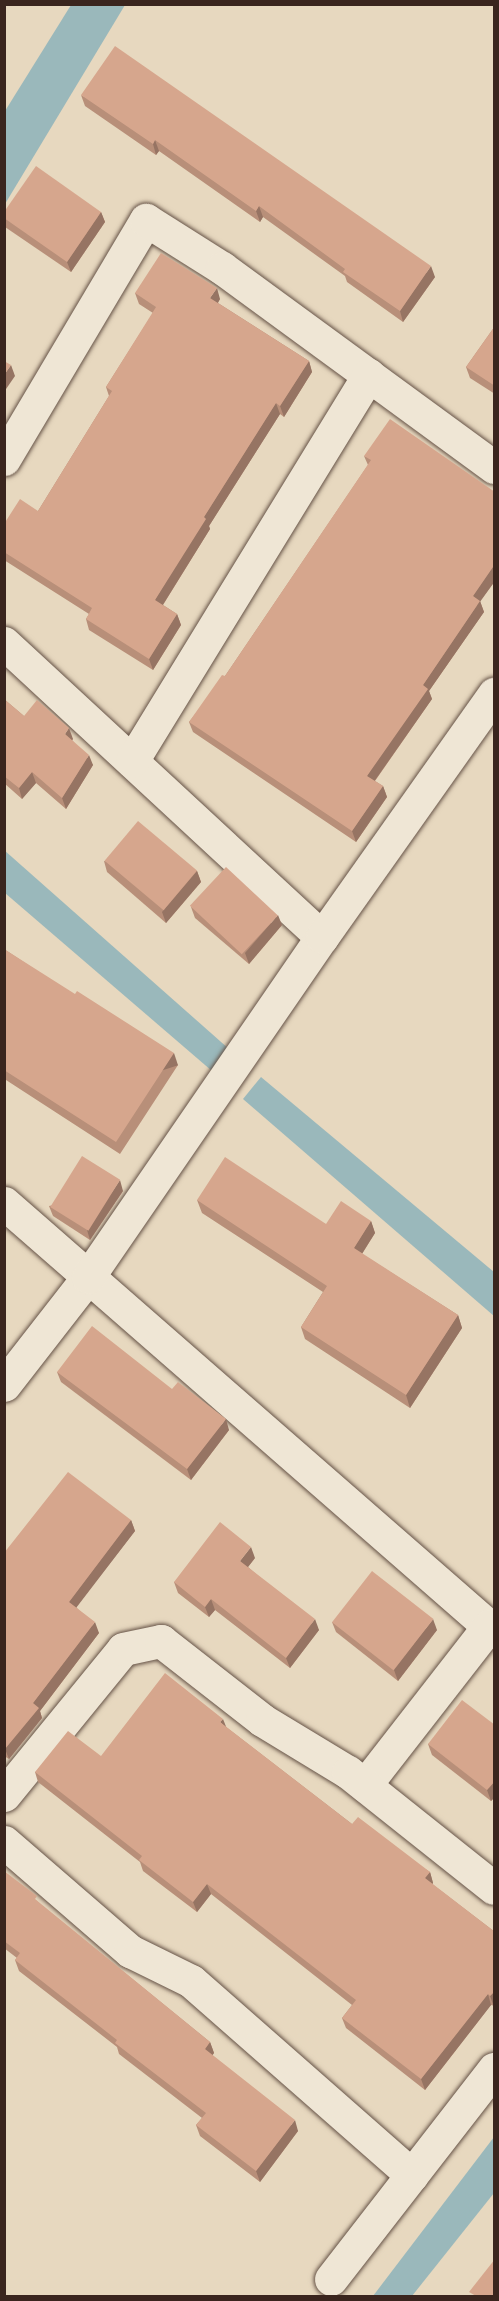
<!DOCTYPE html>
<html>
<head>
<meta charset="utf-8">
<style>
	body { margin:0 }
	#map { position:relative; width:499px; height:2301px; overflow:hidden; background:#e7d8bf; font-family:"Gentium Book Plus",serif }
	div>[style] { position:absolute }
	.water>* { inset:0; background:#9ab8bb }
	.roads { filter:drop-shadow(0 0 2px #655246) drop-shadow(0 0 2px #655246) }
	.street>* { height:33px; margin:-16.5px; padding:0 16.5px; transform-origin:16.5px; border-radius:16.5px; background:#efe6d5 }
	.wall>* { inset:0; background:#b88f79 }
	.shaded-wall>* { inset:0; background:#967463; transform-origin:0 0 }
	.building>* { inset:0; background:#d6a68d; transform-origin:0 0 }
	span { translate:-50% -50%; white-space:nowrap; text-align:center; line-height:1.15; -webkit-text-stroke:6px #efe6d5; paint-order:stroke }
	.frame { position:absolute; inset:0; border:6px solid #3a251e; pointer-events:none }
</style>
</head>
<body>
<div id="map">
	<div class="water">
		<div style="clip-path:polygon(71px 5px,125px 5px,5px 204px,5px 111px)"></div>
		<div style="clip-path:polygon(4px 850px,229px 1049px,212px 1071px,5px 893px)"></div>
		<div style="clip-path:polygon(261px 1077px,494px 1272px,494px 1316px,243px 1099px)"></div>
		<div style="clip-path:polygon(494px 2137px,494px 2193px,412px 2296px,373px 2296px)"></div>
	</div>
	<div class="roads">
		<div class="street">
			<div style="left:4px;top:459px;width:278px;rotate:-59.3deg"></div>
			<div style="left:146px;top:220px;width:90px;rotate:32.3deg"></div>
			<div style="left:222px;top:268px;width:337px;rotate:36.2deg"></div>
			<div style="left:4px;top:643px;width:433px;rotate:42.8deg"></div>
			<div style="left:132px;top:761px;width:453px;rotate:-58.5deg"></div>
			<div style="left:4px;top:1203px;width:651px;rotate:41.14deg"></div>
			<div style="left:4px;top:1385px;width:137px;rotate:-52.1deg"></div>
			<div style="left:88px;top:1277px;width:413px;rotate:-55.5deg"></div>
			<div style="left:322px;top:937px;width:298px;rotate:-54.7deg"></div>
			<div style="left:365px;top:1785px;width:202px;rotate:-52.1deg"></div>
			<div style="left:4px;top:1795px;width:188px;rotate:-50.8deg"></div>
			<div style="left:123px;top:1649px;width:39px;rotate:-12deg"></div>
			<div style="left:161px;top:1641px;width:128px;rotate:38deg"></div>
			<div style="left:262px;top:1720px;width:100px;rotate:31.2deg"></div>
			<div style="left:348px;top:1772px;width:186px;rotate:38.5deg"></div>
			<div style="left:4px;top:1842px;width:167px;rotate:40.9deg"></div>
			<div style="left:130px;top:1951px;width:68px;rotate:26.2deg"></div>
			<div style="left:191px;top:1981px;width:294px;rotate:41.3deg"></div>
			<div style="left:331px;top:2279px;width:266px;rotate:-52.2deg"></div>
		</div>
	</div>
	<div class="wall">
		<div style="clip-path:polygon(81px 95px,435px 277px,403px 322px,347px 282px,345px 276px,263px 217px,260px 222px,159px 151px,156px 155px,85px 106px)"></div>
		<div style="clip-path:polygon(4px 212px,101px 212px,105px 222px,71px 272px,5px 227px)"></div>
		<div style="clip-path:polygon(135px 293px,220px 299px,218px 303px,309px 361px,312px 372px,284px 417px,280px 414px,209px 526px,210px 529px,163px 605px,177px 614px,181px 625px,153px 670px,89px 630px,86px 619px,89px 614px,4px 560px,4px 524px,38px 511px,109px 396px,106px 387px,153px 313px,139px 304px)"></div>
		<div style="clip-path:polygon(495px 326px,495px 394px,470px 378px,466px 367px)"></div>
		<div style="clip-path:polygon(364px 456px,495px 492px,495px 581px,480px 601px,484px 612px,429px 691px,432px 699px,375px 781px,383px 786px,387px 797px,356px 842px,193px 732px,189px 722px,225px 676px,368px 465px)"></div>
		<div style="clip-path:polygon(4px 699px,24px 716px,73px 739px,72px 740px,93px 765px,66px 809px,36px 783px,22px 799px,4px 783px)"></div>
		<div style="clip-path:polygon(104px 861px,197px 871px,201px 882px,166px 923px,107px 872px)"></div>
		<div style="clip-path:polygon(191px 907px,282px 925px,249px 964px,195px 918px)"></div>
		<div style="clip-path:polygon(4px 949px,178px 1065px,120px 1154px,6px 1080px,4px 1082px)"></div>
		<div style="clip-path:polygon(123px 1191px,90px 1240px,53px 1216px,49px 1206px)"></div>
		<div style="clip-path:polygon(197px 1200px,326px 1224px,371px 1221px,375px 1233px,362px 1254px,458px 1315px,462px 1328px,410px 1408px,305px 1339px,301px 1327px,323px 1292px,202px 1213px)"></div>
		<div style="clip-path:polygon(57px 1372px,172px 1389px,229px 1430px,191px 1480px,61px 1382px)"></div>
		<div style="clip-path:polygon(131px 1520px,135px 1531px,76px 1607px,99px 1633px,40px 1711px,42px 1718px,9px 1759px,4px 1756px,4px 1553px)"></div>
		<div style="clip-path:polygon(255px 1558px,248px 1567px,319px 1630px,290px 1668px,215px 1610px,209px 1617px,178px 1593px,174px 1582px)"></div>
		<div style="clip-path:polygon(332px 1622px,437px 1630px,398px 1681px,336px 1632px)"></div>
		<div style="clip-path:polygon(495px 1725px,495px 1797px,491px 1801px,432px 1755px,428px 1744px)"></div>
		<div style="clip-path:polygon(226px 1727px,352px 1824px,430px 1872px,433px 1883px,432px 1884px,495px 1932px,495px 2006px,491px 2005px,425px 2090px,346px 2028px,342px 2018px,352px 2005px,211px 1894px,197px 1912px,143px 1871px,140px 1862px,38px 1782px,35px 1772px)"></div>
		<div style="clip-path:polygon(4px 1871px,40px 1904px,210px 2042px,214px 2053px,212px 2055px,298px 2131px,260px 2182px,200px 2136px,196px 2125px,202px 2118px,119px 2054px,117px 2047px,19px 1971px,15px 1960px,17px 1958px,4px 1948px)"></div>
	</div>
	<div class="shaded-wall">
		<div style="clip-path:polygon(155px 140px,159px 151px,156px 155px,153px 144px)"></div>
		<div style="clip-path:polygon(259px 206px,263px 217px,260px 222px,256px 211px)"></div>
		<div style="clip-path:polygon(101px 212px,105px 222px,71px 272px,67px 262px)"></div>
		<div style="clip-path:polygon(431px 266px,435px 277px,403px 322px,400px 311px)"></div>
		<div style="clip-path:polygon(217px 288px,220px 299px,214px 309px,210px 298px)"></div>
		<div style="clip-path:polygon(309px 361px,312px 372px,284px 417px,280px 406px)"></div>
		<div style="clip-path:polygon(11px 365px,15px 376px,4px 392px,4px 375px)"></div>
		<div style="clip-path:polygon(276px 403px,280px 414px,209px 526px,210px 529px,159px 611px,155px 600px,204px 517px)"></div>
		<div style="clip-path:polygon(495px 564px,495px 581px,477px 606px,473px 596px)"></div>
		<div style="clip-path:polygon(480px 601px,484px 612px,429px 691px,432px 699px,371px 786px,367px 776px,423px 685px)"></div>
		<div style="clip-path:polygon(177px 614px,181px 625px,153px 670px,149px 659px)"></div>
		<div style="clip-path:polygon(69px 728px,73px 739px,69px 744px,65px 734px)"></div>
		<div style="clip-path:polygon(89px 755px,93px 765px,66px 809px,62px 798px)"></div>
		<div style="clip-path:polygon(32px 772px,36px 783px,22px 799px,19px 788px)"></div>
		<div style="clip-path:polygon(383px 786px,387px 797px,356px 842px,352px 831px)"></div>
		<div style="clip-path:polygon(197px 871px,201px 882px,166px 923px,162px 912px)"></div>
		<div style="clip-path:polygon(278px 915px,282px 925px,249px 964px,245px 953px)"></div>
		<div style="left:174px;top:1053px;width:13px;height:106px;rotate:72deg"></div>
		<div style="clip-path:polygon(120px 1180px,123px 1191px,90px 1240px,87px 1230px)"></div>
		<div style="clip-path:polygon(371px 1221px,375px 1233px,358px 1260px,354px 1248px)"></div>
		<div style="clip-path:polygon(458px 1315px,462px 1328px,410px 1408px,406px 1395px)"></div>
		<div style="clip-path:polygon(226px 1419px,229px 1430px,191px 1480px,187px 1469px)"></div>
		<div style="clip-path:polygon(131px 1520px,135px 1531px,73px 1612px,69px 1602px)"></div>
		<div style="clip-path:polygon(251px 1547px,255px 1558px,244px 1572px,240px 1561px)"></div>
		<div style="clip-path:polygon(211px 1599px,215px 1610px,209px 1617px,205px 1607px)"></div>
		<div style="clip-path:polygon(315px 1619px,319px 1630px,290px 1668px,286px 1658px)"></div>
		<div style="clip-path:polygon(433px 1619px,437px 1630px,398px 1681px,394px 1670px)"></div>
		<div style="clip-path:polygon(95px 1622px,99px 1633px,40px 1711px,42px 1718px,9px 1759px,5px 1749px,33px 1703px)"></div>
		<div style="clip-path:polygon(223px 1719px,227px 1729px,220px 1722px)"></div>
		<div style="clip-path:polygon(495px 1781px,495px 1797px,491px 1801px,487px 1790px)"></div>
		<div style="clip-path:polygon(430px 1872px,433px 1883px,429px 1889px,425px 1878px)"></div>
		<div style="clip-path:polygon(207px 1884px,211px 1894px,197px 1912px,193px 1902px)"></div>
		<div style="clip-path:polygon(495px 1991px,495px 2006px,494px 2007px,490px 1996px)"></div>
		<div style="clip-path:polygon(488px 1994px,491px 2005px,425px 2090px,421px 2079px)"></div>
		<div style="clip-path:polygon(210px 2042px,214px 2053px,209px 2060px,205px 2049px)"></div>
		<div style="clip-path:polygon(295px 2120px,298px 2131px,260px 2182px,256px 2171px)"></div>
	</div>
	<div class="building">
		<div style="clip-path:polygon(115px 46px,431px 266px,400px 311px,343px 272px,345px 269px,259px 206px,256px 211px,155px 140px,153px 144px,81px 95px)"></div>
		<div style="clip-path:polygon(36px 166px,101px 212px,67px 262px,4px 218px,4px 212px)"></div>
		<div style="clip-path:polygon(161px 253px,217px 288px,210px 298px,309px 361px,280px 406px,276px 403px,204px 517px,206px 519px,155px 600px,177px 614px,149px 659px,86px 619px,92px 608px,4px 552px,4px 524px,20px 499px,38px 511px,112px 391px,106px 387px,156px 307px,135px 293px)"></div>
		<div style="clip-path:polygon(495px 326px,495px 386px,466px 367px)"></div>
		<div style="clip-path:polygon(4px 361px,11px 365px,4px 375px)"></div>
		<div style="clip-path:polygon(390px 419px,495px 492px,495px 564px,473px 596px,480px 601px,423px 685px,428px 689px,367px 776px,383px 786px,352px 831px,189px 722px,222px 675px,225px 676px,371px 460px,364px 456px)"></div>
		<div style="clip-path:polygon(4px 699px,24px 716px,37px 700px,69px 728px,65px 734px,89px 755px,62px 798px,32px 772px,19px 788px,4px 776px)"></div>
		<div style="left:138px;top:821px;width:77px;height:52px;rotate:40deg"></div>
		<div style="left:226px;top:867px;width:71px;height:53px;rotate:43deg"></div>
		<div style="clip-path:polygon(4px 949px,75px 994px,77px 991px,174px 1053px,116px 1142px,4px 1070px)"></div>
		<div style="left:82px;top:1156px;width:45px;height:60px;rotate:32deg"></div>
		<div style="clip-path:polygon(225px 1157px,326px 1224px,341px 1201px,371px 1221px,354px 1248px,458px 1315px,406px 1395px,301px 1327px,327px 1286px,197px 1200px)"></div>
		<div style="clip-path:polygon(92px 1326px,172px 1389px,178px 1382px,226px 1419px,187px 1469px,57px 1372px)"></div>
		<div style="clip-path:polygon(68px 1472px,131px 1520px,69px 1602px,95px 1622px,33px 1703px,39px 1708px,5px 1749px,4px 1553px)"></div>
		<div style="clip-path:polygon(220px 1522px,251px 1547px,240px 1561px,315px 1619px,286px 1658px,211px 1599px,205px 1607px,174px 1582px)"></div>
		<div style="left:372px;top:1571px;width:78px;height:65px;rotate:38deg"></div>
		<div style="clip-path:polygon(165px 1673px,223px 1719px,220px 1722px,352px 1824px,358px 1817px,430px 1872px,425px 1878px,495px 1932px,495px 1991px,490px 1996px,488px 1994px,421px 2079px,342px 2018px,356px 2000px,207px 1884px,193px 1902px,139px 1860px,142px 1856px,35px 1772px,68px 1731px,101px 1756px)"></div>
		<div style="clip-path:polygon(462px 1700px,495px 1725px,495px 1781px,487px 1790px,428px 1744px)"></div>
		<div style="clip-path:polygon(4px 1871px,37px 1896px,35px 1899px,210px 2042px,205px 2049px,295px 2120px,256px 2171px,196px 2125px,206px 2113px,115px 2043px,117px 2040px,15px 1960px,20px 1953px,4px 1941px)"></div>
		<div style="clip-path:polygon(495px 2259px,495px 2296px,476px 2296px,469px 2292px)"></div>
	</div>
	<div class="frame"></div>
</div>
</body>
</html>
